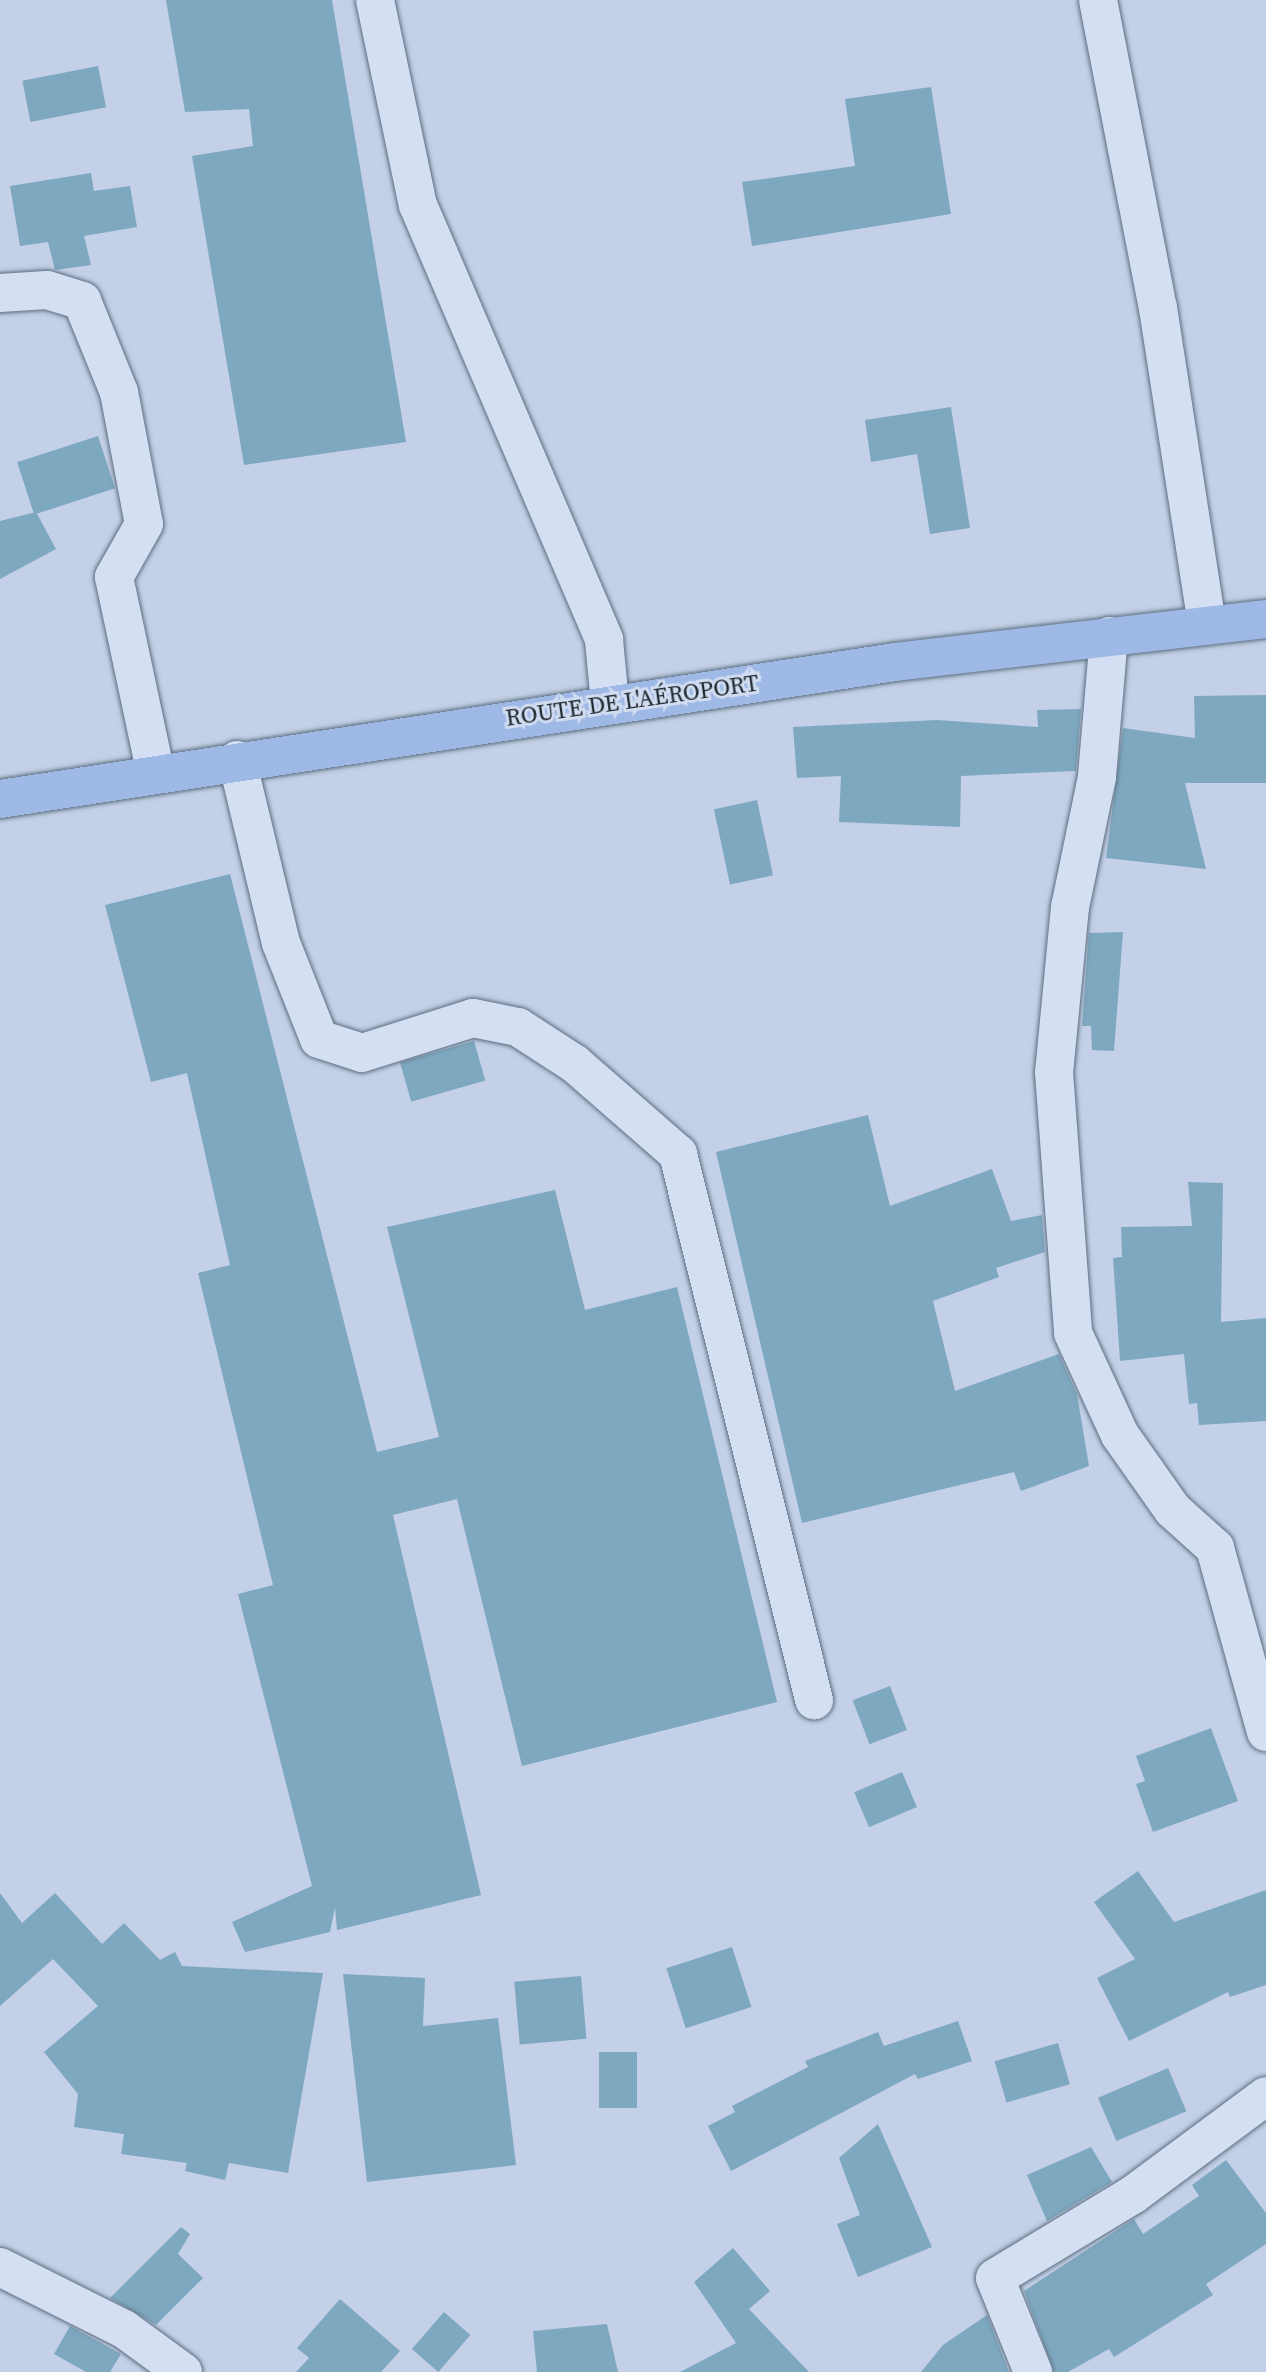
<!DOCTYPE html>
<html>
<head>
<meta charset="utf-8">
<style>
	body { margin:0 }
	#map { position:relative; width:1266px; height:2372px; overflow:hidden; background:#c3d0e7; font-family:"Source Serif 4",serif }
	div>[style] { position:absolute }
	.building>* { inset:0; background:#7ea8c0; transform-origin:0 0 }
	.roads { filter:drop-shadow(0 0 2px #5c6e7f) drop-shadow(0 0 2px #5c6e7f) }
	.minor>* { height:38px; margin:-19px; padding:0 19px; transform-origin:19px; border-radius:19px; background:#d5dff3 }
	.major>* { height:38px; margin:-19px; padding:0 19px; transform-origin:19px; border-radius:19px; background:#9fb9e6 }
	span { translate:-50% -50%; white-space:nowrap; text-align:center; line-height:1.15; -webkit-text-stroke:6px #d1dcf0; paint-order:stroke }
	.street-label { font-size:24px; color:#1e2931 }
</style>
</head>
<body>
<div id="map">
	<div class="building">
		<div style="clip-path:polygon(166px 0,332px 0,406px 442px,244px 465px,192px 156px,253px 146px,249px 109px,185px 112px)"></div>
		<div style="left:98px;top:66px;width:42px;height:77px;rotate:79deg"></div>
		<div style="clip-path:polygon(931px 87px,951px 214px,752px 246px,742px 182px,855px 166px,845px 99px)"></div>
		<div style="clip-path:polygon(91px 173px,94px 191px,130px 186px,137px 227px,84px 236px,91px 265px,55px 270px,48px 242px,20px 246px,10px 186px)"></div>
		<div style="clip-path:polygon(951px 407px,970px 528px,930px 534px,917px 454px,871px 462px,865px 420px)"></div>
		<div style="left:98px;top:436px;width:55px;height:85px;rotate:72deg"></div>
		<div style="clip-path:polygon(36px 512px,56px 549px,0 579px,0 521px)"></div>
		<div style="clip-path:polygon(1266px 695px,1266px 783px,1185px 783px,1206px 869px,1106px 858px,1123px 728px,1195px 738px,1194px 696px)"></div>
		<div style="clip-path:polygon(1081px 709px,1076px 771px,961px 776px,960px 827px,839px 822px,841px 776px,797px 778px,793px 727px,937px 720px,1038px 727px,1037px 710px)"></div>
		<div style="left:757px;top:800px;width:77px;height:44px;rotate:78deg"></div>
		<div style="clip-path:polygon(230px 874px,377px 1452px,439px 1437px,387px 1227px,555px 1190px,585px 1310px,677px 1287px,777px 1702px,522px 1766px,457px 1499px,393px 1515px,481px 1895px,337px 1930px,335px 1907px,330px 1932px,245px 1952px,232px 1922px,312px 1886px,238px 1594px,273px 1585px,198px 1273px,230px 1265px,187px 1073px,151px 1082px,105px 905px)"></div>
		<div style="clip-path:polygon(1123px 932px,1114px 1051px,1092px 1050px,1091px 1026px,1082px 1026px,1089px 933px)"></div>
		<div style="left:474px;top:1041px;width:41px;height:77px;rotate:74deg"></div>
		<div style="clip-path:polygon(868px 1115px,890px 1206px,992px 1169px,1011px 1221px,1042px 1215px,1045px 1252px,996px 1268px,999px 1277px,933px 1301px,955px 1391px,1059px 1354px,1077px 1394px,1089px 1466px,1021px 1491px,1014px 1472px,802px 1523px,716px 1152px)"></div>
		<div style="clip-path:polygon(1188px 1182px,1223px 1183px,1221px 1322px,1266px 1318px,1266px 1421px,1199px 1425px,1197px 1403px,1189px 1404px,1184px 1354px,1120px 1361px,1113px 1258px,1122px 1257px,1121px 1227px,1192px 1226px)"></div>
		<div style="left:890px;top:1686px;width:47px;height:40px;rotate:69deg"></div>
		<div style="clip-path:polygon(1211px 1728px,1238px 1801px,1153px 1832px,1136px 1784px,1145px 1781px,1136px 1756px)"></div>
		<div style="left:902px;top:1772px;width:38px;height:52px;rotate:67deg"></div>
		<div style="clip-path:polygon(1138px 1871px,1174px 1922px,1266px 1890px,1266px 1985px,1230px 1997px,1228px 1992px,1129px 2041px,1097px 1978px,1135px 1959px,1094px 1902px)"></div>
		<div style="clip-path:polygon(0 1893px,22px 1923px,55px 1893px,102px 1944px,124px 1923px,160px 1960px,175px 1952px,182px 1966px,323px 1973px,288px 2173px,229px 2163px,225px 2180px,185px 2171px,187px 2163px,121px 2154px,124px 2134px,74px 2127px,78px 2094px,44px 2052px,98px 2006px,53px 1959px,0 2006px)"></div>
		<div style="left:732px;top:1947px;width:63px;height:69px;rotate:72deg"></div>
		<div style="clip-path:polygon(343px 1974px,425px 1978px,423px 2026px,498px 2018px,516px 2165px,367px 2182px)"></div>
		<div style="left:581px;top:1976px;width:63px;height:67px;rotate:85deg"></div>
		<div style="clip-path:polygon(958px 2021px,972px 2061px,918px 2079px,915px 2074px,731px 2171px,708px 2126px,735px 2112px,732px 2106px,808px 2067px,805px 2061px,878px 2032px,884px 2046px)"></div>
		<div style="left:1058px;top:2043px;width:43px;height:66px;rotate:74deg"></div>
		<div style="left:599px;top:2052px;width:38px;height:56px"></div>
		<div style="left:1168px;top:2068px;width:47px;height:76px;rotate:67deg"></div>
		<div style="clip-path:polygon(878px 2124px,932px 2247px,858px 2277px,837px 2224px,860px 2215px,839px 2158px)"></div>
		<div style="clip-path:polygon(1091px 2147px,1112px 2182px,1047px 2221px,1027px 2175px)"></div>
		<div style="clip-path:polygon(1226px 2160px,1266px 2213px,1266px 2244px,1206px 2284px,1213px 2295px,1114px 2357px,1109px 2349px,1068px 2372px,1054px 2372px,1024px 2291px,1134px 2219px,1143px 2234px,1199px 2196px,1192px 2185px)"></div>
		<div style="clip-path:polygon(181px 2227px,190px 2234px,178px 2254px,203px 2278px,156px 2325px,110px 2298px)"></div>
		<div style="clip-path:polygon(733px 2248px,770px 2291px,749px 2309px,809px 2372px,680px 2372px,736px 2343px,694px 2282px)"></div>
		<div style="clip-path:polygon(340px 2299px,400px 2351px,381px 2372px,296px 2372px,309px 2358px,297px 2348px)"></div>
		<div style="left:444px;top:2312px;width:35px;height:49px;rotate:41deg"></div>
		<div style="clip-path:polygon(987px 2315px,1009px 2372px,921px 2372px,943px 2345px)"></div>
		<div style="clip-path:polygon(607px 2324px,618px 2372px,537px 2372px,533px 2331px)"></div>
		<div style="clip-path:polygon(70px 2326px,121px 2354px,110px 2372px,86px 2372px,54px 2354px)"></div>
	</div>
	<div class="roads">
		<div class="minor">
			<div style="left:375px;top:0;width:209px;rotate:78.2deg"></div>
			<div style="left:418px;top:205px;width:473px;rotate:66.8deg"></div>
			<div style="left:604px;top:640px;width:63px;rotate:84.6deg"></div>
			<div style="left:1098px;top:0;width:314px;rotate:79deg"></div>
			<div style="left:1158px;top:308px;width:320px;rotate:81.2deg"></div>
			<div style="left:0;top:293px;width:47px;rotate:-3.7deg"></div>
			<div style="left:47px;top:290px;width:37px;rotate:17deg"></div>
			<div style="left:82px;top:301px;width:98px;rotate:67.9deg"></div>
			<div style="left:119px;top:392px;width:134px;rotate:79.3deg"></div>
			<div style="left:144px;top:524px;width:61px;rotate:119.5deg"></div>
			<div style="left:114px;top:577px;width:201px;rotate:78deg"></div>
			<div style="left:1109px;top:636px;width:142px;rotate:94.9deg"></div>
			<div style="left:1097px;top:777px;width:133px;rotate:101.7deg"></div>
			<div style="left:1070px;top:907px;width:166px;rotate:95.5deg"></div>
			<div style="left:1054px;top:1072px;width:262px;rotate:85.8deg"></div>
			<div style="left:1073px;top:1333px;width:112px;rotate:65.3deg"></div>
			<div style="left:1120px;top:1435px;width:92px;rotate:54.8deg"></div>
			<div style="left:1173px;top:1510px;width:57px;rotate:42.1deg"></div>
			<div style="left:1215px;top:1548px;width:191px;rotate:74.5deg"></div>
			<div style="left:237px;top:760px;width:188px;rotate:76.5deg"></div>
			<div style="left:281px;top:943px;width:103px;rotate:68.4deg"></div>
			<div style="left:319px;top:1039px;width:45px;rotate:18deg"></div>
			<div style="left:362px;top:1053px;width:116px;rotate:-17.5deg"></div>
			<div style="left:473px;top:1018px;width:46px;rotate:11.3deg"></div>
			<div style="left:518px;top:1027px;width:68px;rotate:33deg"></div>
			<div style="left:575px;top:1064px;width:137px;rotate:41.1deg"></div>
			<div style="left:678px;top:1154px;width:563px;rotate:76.01deg"></div>
			<div style="left:0;top:2267px;width:139px;rotate:26.6deg"></div>
			<div style="left:124px;top:2329px;width:73px;rotate:36.1deg"></div>
			<div style="left:1033px;top:2372px;width:101px;rotate:-112deg"></div>
			<div style="left:995px;top:2278px;width:162px;rotate:-31.1deg"></div>
			<div style="left:1134px;top:2194px;width:164px;rotate:-36.6deg"></div>
		</div>
		<div class="major">
			<div style="left:0;top:799px;width:905px;rotate:-8.7deg"></div>
			<div style="left:895px;top:662px;width:373px;rotate:-6.6deg"></div>
		</div>
	</div>
	<div class="street-label">
		<span style="left:632px;top:700px;rotate:-8deg">ROUTE DE L'AÉROPORT</span>
	</div>
</div>
</body>
</html>
